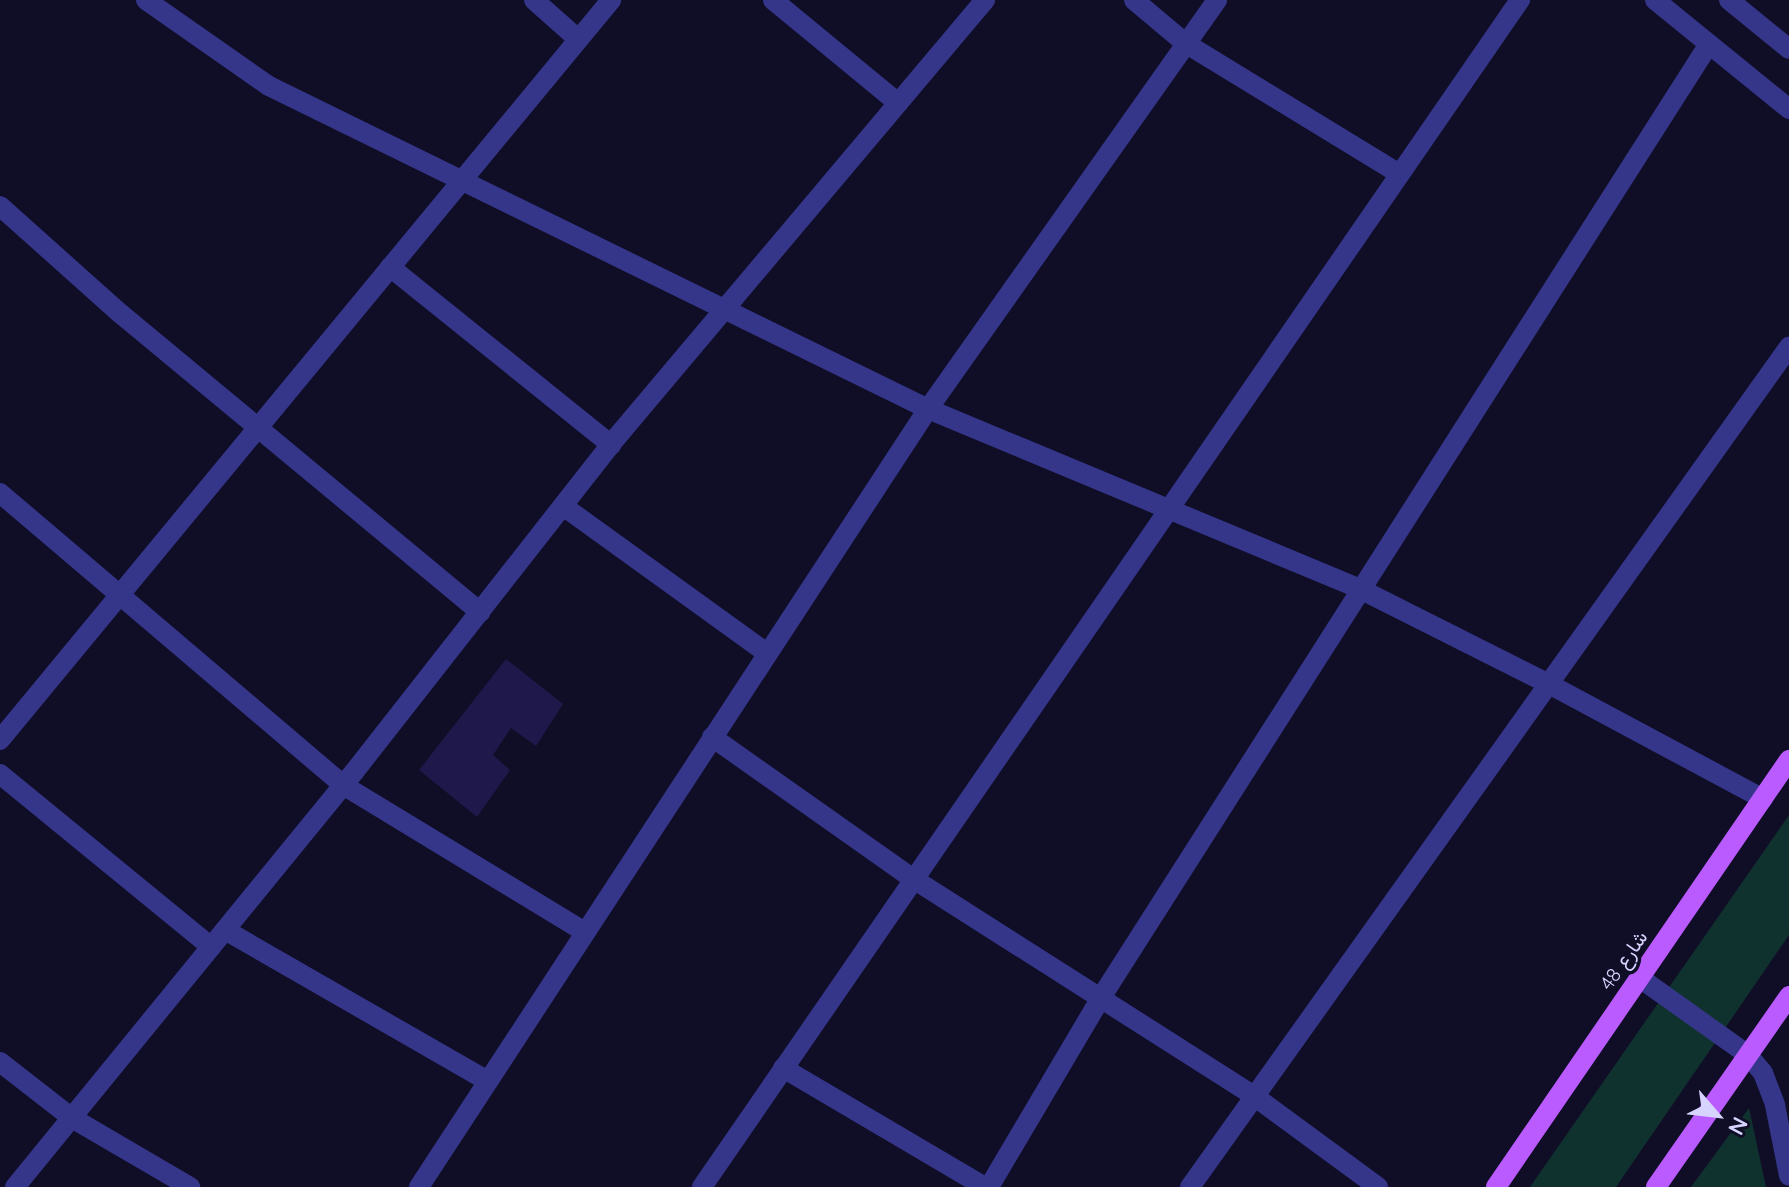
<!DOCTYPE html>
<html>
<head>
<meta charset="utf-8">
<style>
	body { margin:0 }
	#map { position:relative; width:1789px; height:1187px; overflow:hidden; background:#100d27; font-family:Quicksand,Vazirmatn,sans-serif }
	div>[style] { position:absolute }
	.green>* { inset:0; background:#10322f }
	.building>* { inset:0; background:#1f184a }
	.minor>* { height:20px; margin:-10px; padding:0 10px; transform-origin:10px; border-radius:10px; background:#35368a }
	.major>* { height:20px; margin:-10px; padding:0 10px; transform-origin:10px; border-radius:10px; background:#b95bff }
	span { translate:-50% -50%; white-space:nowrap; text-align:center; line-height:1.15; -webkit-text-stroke:7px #100d27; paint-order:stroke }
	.street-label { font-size:20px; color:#d6d4ff }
	.north { position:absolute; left:1677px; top:1075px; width:80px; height:80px; -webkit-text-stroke:6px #100d27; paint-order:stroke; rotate:118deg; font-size:22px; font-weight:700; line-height:32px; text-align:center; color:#d6d4ff }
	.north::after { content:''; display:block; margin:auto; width:28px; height:36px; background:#d6d4ff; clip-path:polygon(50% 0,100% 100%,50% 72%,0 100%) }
</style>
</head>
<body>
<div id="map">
	<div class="green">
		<div style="clip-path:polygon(1789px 815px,1789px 935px,1616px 1187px,1530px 1187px)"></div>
		<div style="clip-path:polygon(1749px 1108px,1766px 1187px,1691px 1187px)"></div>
	</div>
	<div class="building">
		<div style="clip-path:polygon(506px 659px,563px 704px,536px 746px,511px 728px,493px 755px,510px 770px,477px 817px,419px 770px)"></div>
	</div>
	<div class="minor">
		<div style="left:146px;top:0;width:150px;rotate:35deg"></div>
		<div style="left:269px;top:86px;width:734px;rotate:26.11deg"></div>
		<div style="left:928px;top:409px;width:470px;rotate:22.6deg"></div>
		<div style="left:1362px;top:590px;width:207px;rotate:26.7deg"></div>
		<div style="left:1547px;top:683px;width:245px;rotate:28.2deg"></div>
		<div style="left:534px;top:0;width:59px;rotate:41.6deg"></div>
		<div style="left:773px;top:0;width:162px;rotate:39.5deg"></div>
		<div style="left:1134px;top:0;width:67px;rotate:40.1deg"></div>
		<div style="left:1185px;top:43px;width:250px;rotate:31.4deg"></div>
		<div style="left:1655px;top:0;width:173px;rotate:39.1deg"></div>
		<div style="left:1729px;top:0;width:77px;rotate:39.2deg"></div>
		<div style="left:0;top:206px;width:162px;rotate:41.8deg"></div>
		<div style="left:121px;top:314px;width:467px;rotate:39.7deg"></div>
		<div style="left:390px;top:267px;width:284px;rotate:38.8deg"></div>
		<div style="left:0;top:493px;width:450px;rotate:40.4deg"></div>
		<div style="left:343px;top:785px;width:283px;rotate:31.3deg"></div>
		<div style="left:563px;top:506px;width:251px;rotate:35.8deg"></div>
		<div style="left:712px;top:737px;width:245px;rotate:35.2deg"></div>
		<div style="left:912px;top:878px;width:406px;rotate:32.5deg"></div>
		<div style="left:1254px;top:1096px;width:154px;rotate:36.3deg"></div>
		<div style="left:0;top:740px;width:960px;rotate:-50.45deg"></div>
		<div style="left:0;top:774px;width:273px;rotate:39.3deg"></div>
		<div style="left:225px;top:930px;width:303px;rotate:29.9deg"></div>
		<div style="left:1640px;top:978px;width:133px;rotate:35.5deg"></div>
		<div style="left:1748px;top:1055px;width:23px;rotate:50deg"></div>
		<div style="left:1763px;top:1073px;width:34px;rotate:69deg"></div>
		<div style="left:1775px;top:1105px;width:72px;rotate:78.8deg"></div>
		<div style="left:0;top:1062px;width:91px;rotate:37.9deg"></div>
		<div style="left:72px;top:1118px;width:137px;rotate:30.3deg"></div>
		<div style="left:783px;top:1068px;width:234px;rotate:30.5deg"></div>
		<div style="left:15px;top:1187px;width:536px;rotate:-50.76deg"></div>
		<div style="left:354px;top:772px;width:424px;rotate:-51.9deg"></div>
		<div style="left:616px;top:438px;width:573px;rotate:-49.89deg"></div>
		<div style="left:419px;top:1187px;width:930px;rotate:-56.81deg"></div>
		<div style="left:928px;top:409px;width:501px;rotate:-54.75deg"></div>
		<div style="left:702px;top:1187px;width:1442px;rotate:-55.43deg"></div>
		<div style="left:989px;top:1187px;width:222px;rotate:-59.4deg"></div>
		<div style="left:1102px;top:996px;width:1129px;rotate:-57.48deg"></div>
		<div style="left:1190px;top:1187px;width:1032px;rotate:-54.51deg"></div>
	</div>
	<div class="major">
		<div style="left:1496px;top:1187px;width:518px;rotate:-55.54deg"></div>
		<div style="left:1656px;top:1187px;width:233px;rotate:-55.1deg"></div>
	</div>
	<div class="street-label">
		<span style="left:1623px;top:960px;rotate:-55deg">48 شارع</span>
	</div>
	<div class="north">N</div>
</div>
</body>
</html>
